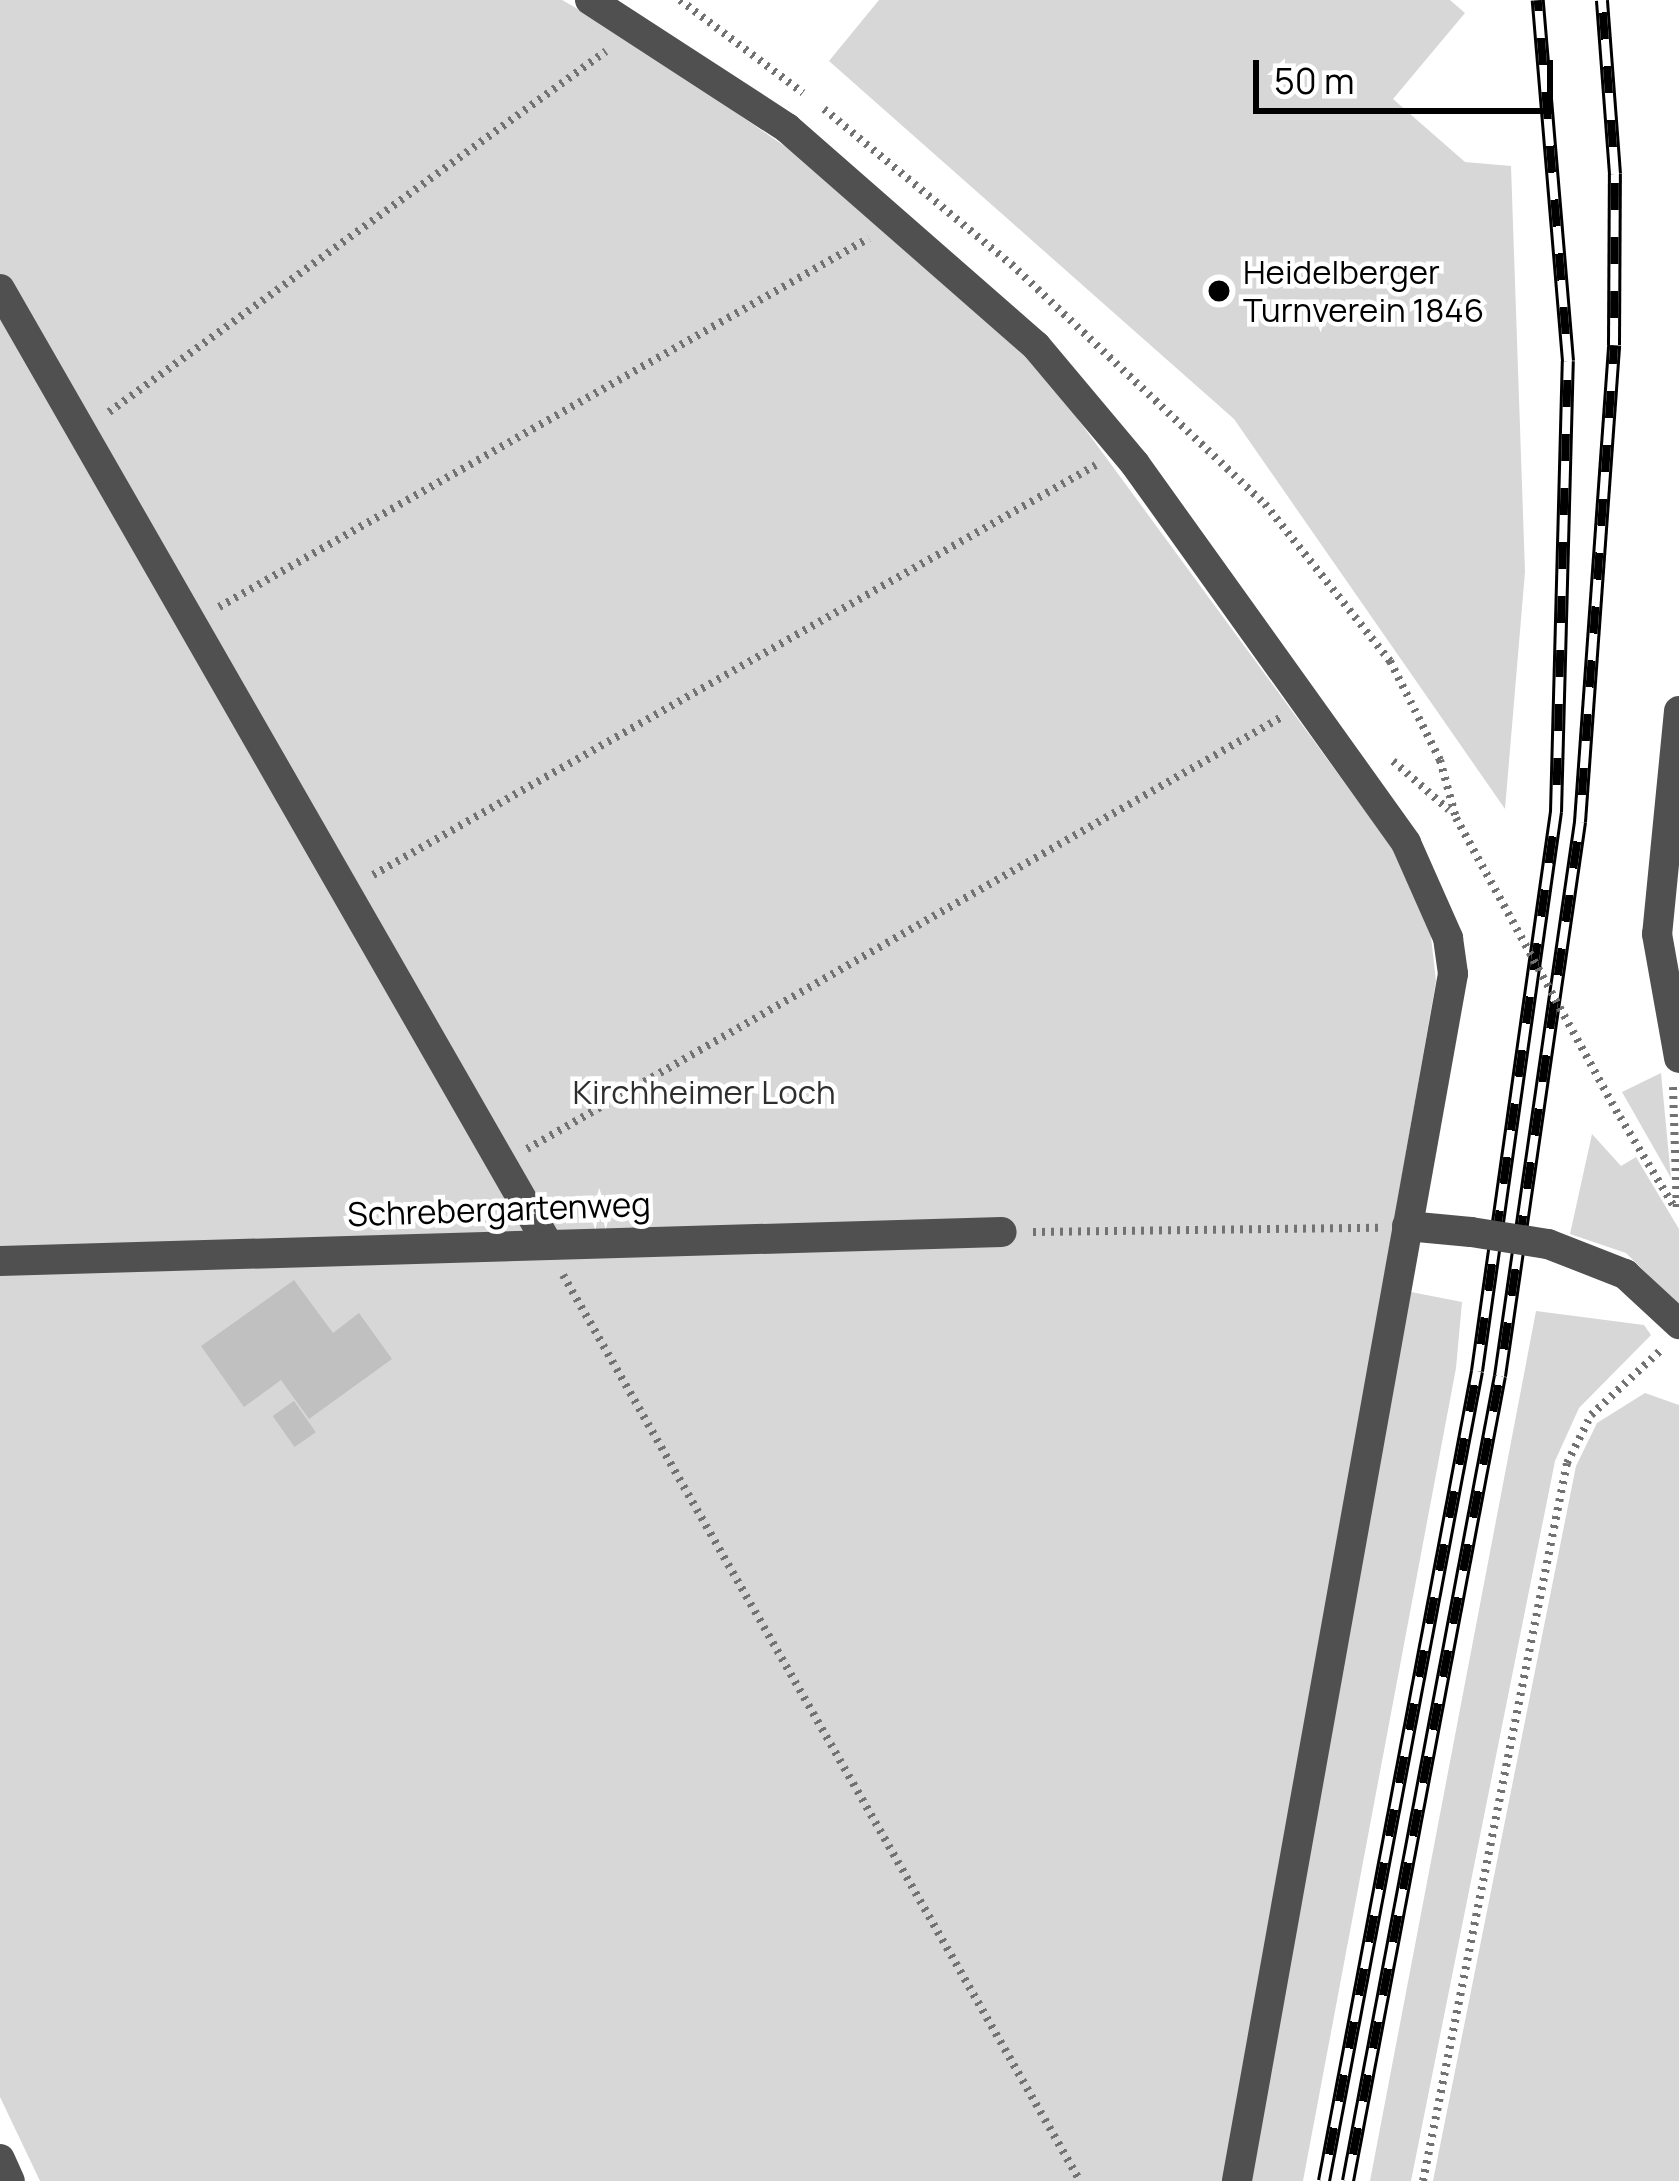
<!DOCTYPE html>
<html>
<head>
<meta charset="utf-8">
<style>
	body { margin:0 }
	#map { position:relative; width:1679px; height:2181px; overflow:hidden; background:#fff; font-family:Manrope,sans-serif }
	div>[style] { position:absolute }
	.green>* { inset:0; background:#d7d7d7 }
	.building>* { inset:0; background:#c0c0c0; transform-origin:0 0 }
	.path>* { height:8px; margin-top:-4px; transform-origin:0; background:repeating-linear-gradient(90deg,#727272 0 3px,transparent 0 9px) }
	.minor>* { height:30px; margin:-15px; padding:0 15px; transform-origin:15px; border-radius:15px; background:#505050 }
	.rail>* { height:14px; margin-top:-7px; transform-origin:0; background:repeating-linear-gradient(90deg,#fff 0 27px,#000 0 54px); box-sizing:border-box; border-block:3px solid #000 }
	.path-bridge>* { height:8px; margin-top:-4px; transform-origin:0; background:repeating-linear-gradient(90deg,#727272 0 3px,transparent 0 9px) }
	.minor-bridge>* { height:30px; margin:-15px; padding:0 15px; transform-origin:15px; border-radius:15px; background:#505050 }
	.dots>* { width:33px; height:33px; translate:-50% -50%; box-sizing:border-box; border:6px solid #fff; border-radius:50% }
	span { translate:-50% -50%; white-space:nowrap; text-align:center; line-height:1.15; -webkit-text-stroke:9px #fff; paint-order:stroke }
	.poi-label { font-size:33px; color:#000 }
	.left { translate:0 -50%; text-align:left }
	.park-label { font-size:33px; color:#2e2e2e }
	.street-label { font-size:33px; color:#000 }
	.scale { position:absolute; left:1253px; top:60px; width:300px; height:54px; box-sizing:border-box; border:6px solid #000; border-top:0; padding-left:15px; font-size:36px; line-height:42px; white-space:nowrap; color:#000; -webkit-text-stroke:9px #fff; paint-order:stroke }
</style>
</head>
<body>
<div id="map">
	<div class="green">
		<div style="clip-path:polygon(0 0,562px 0,620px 33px,799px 156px,1036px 362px,1399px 857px,1429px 919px,1436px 981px,1226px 2181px,40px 2181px,0 2097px)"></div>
		<div style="clip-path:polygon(879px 0,1450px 0,1465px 13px,1393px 99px,1465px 162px,1511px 166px,1525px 572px,1505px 809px,1234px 419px,829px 61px)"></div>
		<div style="clip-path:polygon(1661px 1073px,1671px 1178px,1622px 1092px)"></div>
		<div style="clip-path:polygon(1592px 1134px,1621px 1166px,1636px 1157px,1679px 1229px,1679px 1306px,1626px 1253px,1570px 1234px)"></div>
		<div style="clip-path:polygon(1406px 1291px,1462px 1302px,1456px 1368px,1303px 2181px,1247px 2181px)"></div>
		<div style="clip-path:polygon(1536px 1311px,1644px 1325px,1651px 1335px,1579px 1408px,1555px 1461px,1411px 2181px,1370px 2181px)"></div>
		<div style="clip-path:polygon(1645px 1393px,1679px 1405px,1679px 2181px,1433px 2181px,1576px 1466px,1597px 1423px)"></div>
	</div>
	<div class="building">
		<div style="clip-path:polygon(294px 1280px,333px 1333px,359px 1313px,392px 1359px,309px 1419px,281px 1380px,244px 1407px,201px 1346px)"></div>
		<div style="left:294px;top:1401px;width:38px;height:26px;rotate:55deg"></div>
	</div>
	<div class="path">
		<div style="left:680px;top:0;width:154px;rotate:37.1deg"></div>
		<div style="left:824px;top:109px;width:243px;rotate:39.7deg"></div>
		<div style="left:1011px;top:264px;width:349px;rotate:43.4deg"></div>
		<div style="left:1265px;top:504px;width:201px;rotate:51.5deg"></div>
		<div style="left:1390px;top:661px;width:111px;rotate:63.2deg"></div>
		<div style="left:1440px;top:760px;width:60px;rotate:74.6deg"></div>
		<div style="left:109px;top:412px;width:614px;rotate:-35.99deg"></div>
		<div style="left:219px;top:607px;width:747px;rotate:-29.58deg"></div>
		<div style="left:1393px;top:761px;width:74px;rotate:41.2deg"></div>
		<div style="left:373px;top:875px;width:831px;rotate:-29.56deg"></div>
		<div style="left:1673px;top:1087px;width:124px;rotate:88.2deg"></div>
		<div style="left:1620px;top:1117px;width:106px;rotate:58.9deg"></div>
		<div style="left:527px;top:1149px;width:868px;rotate:-29.79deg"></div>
		<div style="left:1033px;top:1232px;width:345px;rotate:-0.7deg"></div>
		<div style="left:563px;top:1275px;width:1043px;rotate:60.29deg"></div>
		<div style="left:1423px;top:2181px;width:732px;rotate:-78.66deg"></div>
		<div style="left:1567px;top:1463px;width:54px;rotate:-63.4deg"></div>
		<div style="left:1591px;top:1415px;width:96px;rotate:-42.9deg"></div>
	</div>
	<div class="minor">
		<div style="left:590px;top:0;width:235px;rotate:33deg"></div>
		<div style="left:787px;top:128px;width:331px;rotate:41.2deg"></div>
		<div style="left:1036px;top:346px;width:154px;rotate:50deg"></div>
		<div style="left:1135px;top:464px;width:466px;rotate:54.4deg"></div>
		<div style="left:1406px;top:843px;width:104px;rotate:66.1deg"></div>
		<div style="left:1448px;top:938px;width:36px;rotate:82deg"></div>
		<div style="left:1453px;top:974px;width:1226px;rotate:100.15deg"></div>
		<div style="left:0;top:289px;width:1097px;rotate:60.16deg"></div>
		<div style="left:1679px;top:711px;width:224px;rotate:95.6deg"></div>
		<div style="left:1657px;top:934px;width:126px;rotate:79.9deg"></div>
		<div style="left:1407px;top:1226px;width:64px;rotate:5.4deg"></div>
		<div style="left:1548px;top:1244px;width:83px;rotate:21.3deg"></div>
		<div style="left:1625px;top:1274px;width:74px;rotate:42.8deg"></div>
		<div style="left:0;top:1261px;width:1002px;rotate:-1.66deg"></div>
		<div style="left:0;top:2159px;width:24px;rotate:66deg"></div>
	</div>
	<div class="rail">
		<div style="left:1324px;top:2181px;width:824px;rotate:-79.3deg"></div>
		<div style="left:1477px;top:1371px;width:565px;rotate:-81.96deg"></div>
		<div style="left:1556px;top:812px;width:451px;rotate:-88.5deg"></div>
		<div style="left:1568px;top:361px;width:362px;rotate:-94.8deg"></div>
		<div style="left:1348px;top:2181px;width:819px;rotate:-79.31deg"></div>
		<div style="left:1500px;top:1376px;width:560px;rotate:-81.78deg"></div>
		<div style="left:1580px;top:822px;width:478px;rotate:-85.9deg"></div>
		<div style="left:1614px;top:345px;width:171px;rotate:-89.7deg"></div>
		<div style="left:1615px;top:174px;width:174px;rotate:-94.3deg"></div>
	</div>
	<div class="path-bridge">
		<div style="left:1456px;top:818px;width:341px;rotate:61.3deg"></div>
	</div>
	<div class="minor-bridge">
		<div style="left:1471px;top:1232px;width:78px;rotate:8.9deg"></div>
	</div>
	<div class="dots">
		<div style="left:1219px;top:291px;background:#000"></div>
	</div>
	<div class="poi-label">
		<span class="left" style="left:1243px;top:291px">Heidelberger<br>Turnverein 1846</span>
	</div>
	<div class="park-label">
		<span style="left:704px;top:1092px">Kirchheimer Loch</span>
	</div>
	<div class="street-label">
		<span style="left:499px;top:1209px;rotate:-2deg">Schrebergartenweg</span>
	</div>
	<div class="scale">50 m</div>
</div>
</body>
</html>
